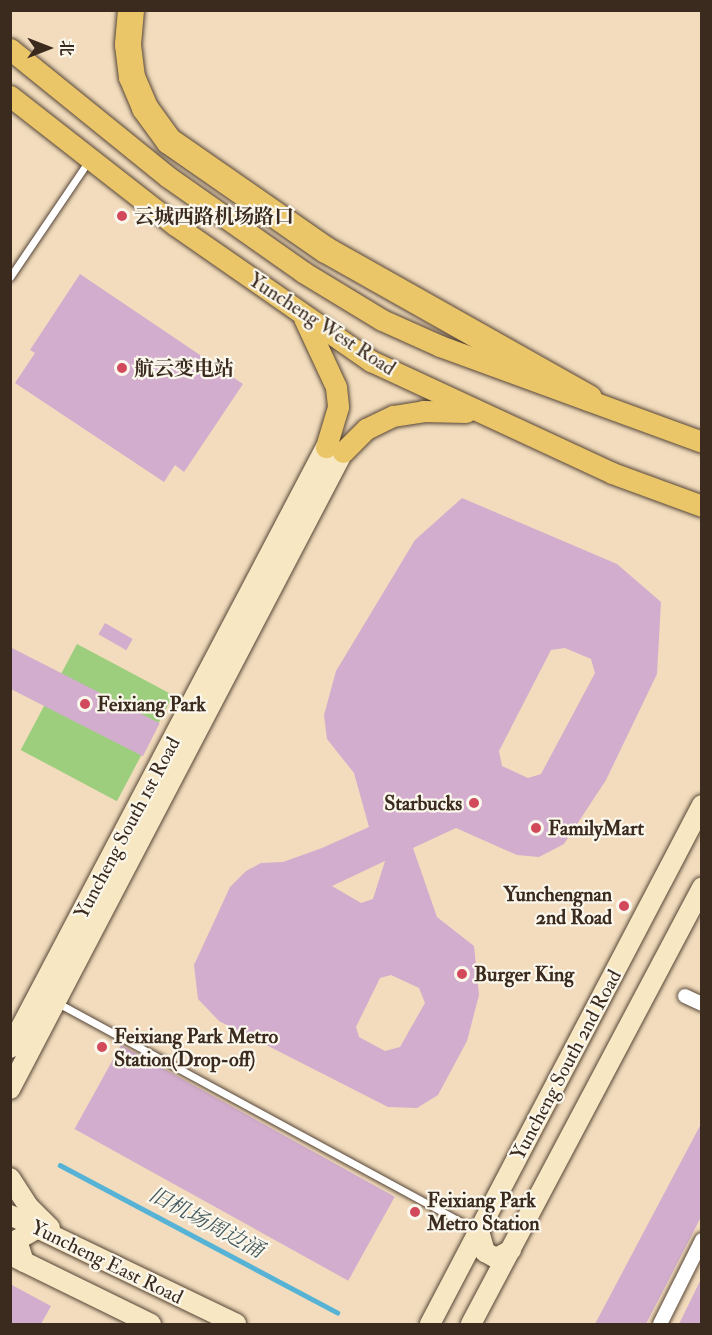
<!DOCTYPE html>
<html>
<head>
<meta charset="utf-8">
<style>
	body { margin:0 }
	#map { position:relative; width:712px; height:1335px; overflow:hidden; background:#f2dcbd; font-family:"IM FELL Double Pica","Noto Serif SC",serif }
	div>[style] { position:absolute }
	.green>* { inset:0; background:#9cce7d; transform-origin:0 0 }
	.stream>* { height:4.5px; margin:-2.25px; padding:0 2.25px; transform-origin:2.25px; border-radius:2.25px; background:#57b3d5 }
	.building>* { inset:0; background:#d3adcd; transform-origin:0 0 }
	.roads { filter:drop-shadow(0 0 2px #564536) drop-shadow(0 0 2px #564536) }
	.lane>* { height:7px; margin:-3.5px; padding:0 3.5px; transform-origin:3.5px; border-radius:3.5px; background:#fff }
	.street>* { height:14px; margin:-7px; padding:0 7px; transform-origin:7px; border-radius:7px; background:#fff }
	.secondary>* { height:20px; margin:-10px; padding:0 10px; transform-origin:10px; border-radius:10px; background:#f7e8c3 }
	.primary>* { height:21px; margin:-10.5px; padding:0 10.5px; transform-origin:10.5px; border-radius:10.5px; background:#ebc669 }
	.highway>* { height:26px; margin:-13px; padding:0 13px; transform-origin:13px; border-radius:13px; background:#ebc669 }
	.dots>* { width:16px; height:16px; translate:-50% -50%; box-sizing:border-box; border:3px solid #fbf7ec; border-radius:50% }
	span { translate:-50% -50%; white-space:nowrap; text-align:center; line-height:1.15; -webkit-text-stroke:4.5px #fbf7ec; paint-order:stroke }
	.poi-label { font-size:20px; color:#3b2a1e; font-weight:700 }
	.left { translate:0 -50%; text-align:left }
	.right { translate:-100% -50%; text-align:right }
	.street-label { font-size:20px; color:#3b2a1e }
	.water-label { font-size:21px; color:#455a5e; font-style:italic }
	.frame { position:absolute; inset:0; border:12px solid #3b2a1e; pointer-events:none }
	.north { position:absolute; left:18px; top:18px; width:60px; height:60px; -webkit-text-stroke:4px #fbf7ec; paint-order:stroke; rotate:90deg; font-size:16px; font-weight:700; line-height:24px; text-align:center; color:#3b2a1e }
	.north::after { content:''; display:block; margin:auto; width:21px; height:27px; background:#3b2a1e; clip-path:polygon(50% 0,100% 100%,50% 72%,0 100%) }
</style>
</head>
<body>
<div id="map">
	<div class="green">
		<div style="left:77px;top:644px;width:109px;height:120px;rotate:28deg"></div>
	</div>
	<div class="stream">
		<div style="left:60px;top:1165px;width:314px;rotate:28deg"></div>
	</div>
	<div class="building">
		<div style="clip-path:polygon(80px 274px,243px 384px,184px 472px,175px 465px,164px 482px,15px 383px,35px 353px,30px 350px)"></div>
		<div style="clip-path:polygon(evenodd,462px 498px,617px 564px,661px 602px,657px 674px,606px 780px,564px 844px,539px 857px,517px 855px,456px 828px,413px 848px,437px 917px,474px 946px,479px 995px,467px 1041px,438px 1095px,417px 1108px,388px 1107px,219px 1021px,198px 999px,194px 965px,230px 887px,246px 871px,261px 863px,283px 862px,322px 848px,369px 827px,354px 773px,327px 739px,324px 715px,336px 671px,415px 540px,462px 498px,565px 648px,591px 659px,595px 673px,541px 774px,528px 778px,502px 766px,499px 751px,551px 650px,565px 648px,462px 498px,385px 861px,373px 899px,361px 903px,332px 886px,385px 861px,462px 498px,391px 975px,419px 988px,425px 1003px,400px 1047px,385px 1051px,359px 1037px,356px 1027px,380px 978px,391px 975px)"></div>
		<div style="left:105px;top:623px;width:32px;height:13px;rotate:30deg"></div>
		<div style="left:10px;top:647px;width:168px;height:37px;rotate:27deg"></div>
		<div style="left:121px;top:1045px;width:313px;height:96px;rotate:29deg"></div>
		<div style="clip-path:polygon(702px 1122px,702px 1215px,646px 1324px,595px 1324px)"></div>
		<div style="clip-path:polygon(702px 1277px,702px 1324px,679px 1324px)"></div>
		<div style="clip-path:polygon(10px 1284px,51px 1306px,41px 1324px,10px 1324px)"></div>
	</div>
	<div class="roads">
		<div class="lane">
			<div style="left:10px;top:277px;width:139px;rotate:-55.9deg"></div>
			<div style="left:56px;top:1002px;width:478px;rotate:28.5deg"></div>
		</div>
		<div class="street">
			<div style="left:685px;top:996px;width:19px;rotate:25deg"></div>
			<div style="left:660px;top:1324px;width:94px;rotate:-63.4deg"></div>
		</div>
		<div class="secondary">
			<div style="left:10px;top:1048px;width:679px;rotate:-62.27deg"></div>
			<div style="left:10px;top:1089px;width:719px;rotate:-62.4deg"></div>
			<div style="left:10px;top:1178px;width:33px;rotate:57deg"></div>
			<div style="left:28px;top:1206px;width:31px;rotate:45deg"></div>
			<div style="left:10px;top:1215px;width:251px;rotate:25.7deg"></div>
			<div style="left:479px;top:1231px;width:22px;rotate:74deg"></div>
			<div style="left:485px;top:1252px;width:13px;rotate:29deg"></div>
			<div style="left:496px;top:1258px;width:17px;rotate:-28deg"></div>
			<div style="left:10px;top:1255px;width:157px;rotate:26.1deg"></div>
			<div style="left:24px;top:1262px;width:23px;rotate:-108deg"></div>
			<div style="left:17px;top:1240px;width:24px;rotate:-30deg"></div>
			<div style="left:430px;top:1324px;width:586px;rotate:-62.34deg"></div>
			<div style="left:471px;top:1324px;width:494px;rotate:-62.1deg"></div>
		</div>
		<div class="primary">
			<div style="left:10px;top:49px;width:203px;rotate:39deg"></div>
			<div style="left:168px;top:177px;width:165px;rotate:35.1deg"></div>
			<div style="left:303px;top:272px;width:92px;rotate:31.3deg"></div>
			<div style="left:382px;top:320px;width:64px;rotate:24.1deg"></div>
			<div style="left:440px;top:346px;width:279px;rotate:20.1deg"></div>
			<div style="left:10px;top:96px;width:209px;rotate:38deg"></div>
			<div style="left:175px;top:225px;width:239px;rotate:34.8deg"></div>
			<div style="left:371px;top:361px;width:266px;rotate:24.9deg"></div>
			<div style="left:612px;top:473px;width:96px;rotate:20.1deg"></div>
			<div style="left:304px;top:318px;width:76px;rotate:65.1deg"></div>
			<div style="left:336px;top:387px;width:20px;rotate:84deg"></div>
			<div style="left:338px;top:407px;width:42px;rotate:106.7deg"></div>
			<div style="left:343px;top:452px;width:33px;rotate:-45deg"></div>
			<div style="left:366px;top:429px;width:30px;rotate:-26deg"></div>
			<div style="left:393px;top:416px;width:30px;rotate:-9deg"></div>
			<div style="left:423px;top:411px;width:43px;rotate:1.3deg"></div>
		</div>
		<div class="highway">
			<div style="left:131px;top:10px;width:35px;rotate:95deg"></div>
			<div style="left:128px;top:45px;width:32px;rotate:83deg"></div>
			<div style="left:132px;top:77px;width:34px;rotate:67deg"></div>
			<div style="left:145px;top:108px;width:41px;rotate:54deg"></div>
			<div style="left:169px;top:141px;width:191px;rotate:34.8deg"></div>
			<div style="left:326px;top:250px;width:302px;rotate:29.4deg"></div>
		</div>
	</div>
	<div class="dots">
		<div style="left:122px;top:216px;background:#d1495b"></div>
		<div style="left:122px;top:368px;background:#d1495b"></div>
		<div style="left:85px;top:704px;background:#d1495b"></div>
		<div style="left:474px;top:803px;background:#d1495b"></div>
		<div style="left:536px;top:828px;background:#d1495b"></div>
		<div style="left:624px;top:906px;background:#d1495b"></div>
		<div style="left:462px;top:974px;background:#d1495b"></div>
		<div style="left:102px;top:1047px;background:#d1495b"></div>
		<div style="left:415px;top:1212px;background:#d1495b"></div>
	</div>
	<div class="poi-label">
		<span class="left" style="left:134px;top:216px">云城西路机场路口</span>
		<span class="left" style="left:134px;top:368px">航云变电站</span>
		<span class="left" style="left:97px;top:704px">Feixiang Park</span>
		<span class="right" style="left:462px;top:803px">Starbucks</span>
		<span class="left" style="left:548px;top:828px">FamilyMart</span>
		<span class="right" style="left:612px;top:906px">Yunchengnan<br>2nd Road</span>
		<span class="left" style="left:474px;top:974px">Burger King</span>
		<span class="left" style="left:114px;top:1048px">Feixiang Park Metro<br>Station(Drop-off)</span>
		<span class="left" style="left:427px;top:1212px">Feixiang Park<br>Metro Station</span>
	</div>
	<div class="street-label">
		<span style="left:322px;top:324px;rotate:33deg">Yuncheng West Road</span>
		<span style="left:127px;top:828px;rotate:-62deg">Yuncheng South 1st Road</span>
		<span style="left:566px;top:1065px;rotate:-62deg">Yuncheng South 2nd Road</span>
		<span style="left:107px;top:1262px;rotate:26deg">Yuncheng East Road</span>
	</div>
	<div class="water-label">
		<span style="left:206px;top:1223px;rotate:28deg">旧机场周边涌</span>
	</div>
	<div class="frame"></div>
	<div class="north">北</div>
</div>
</body>
</html>
